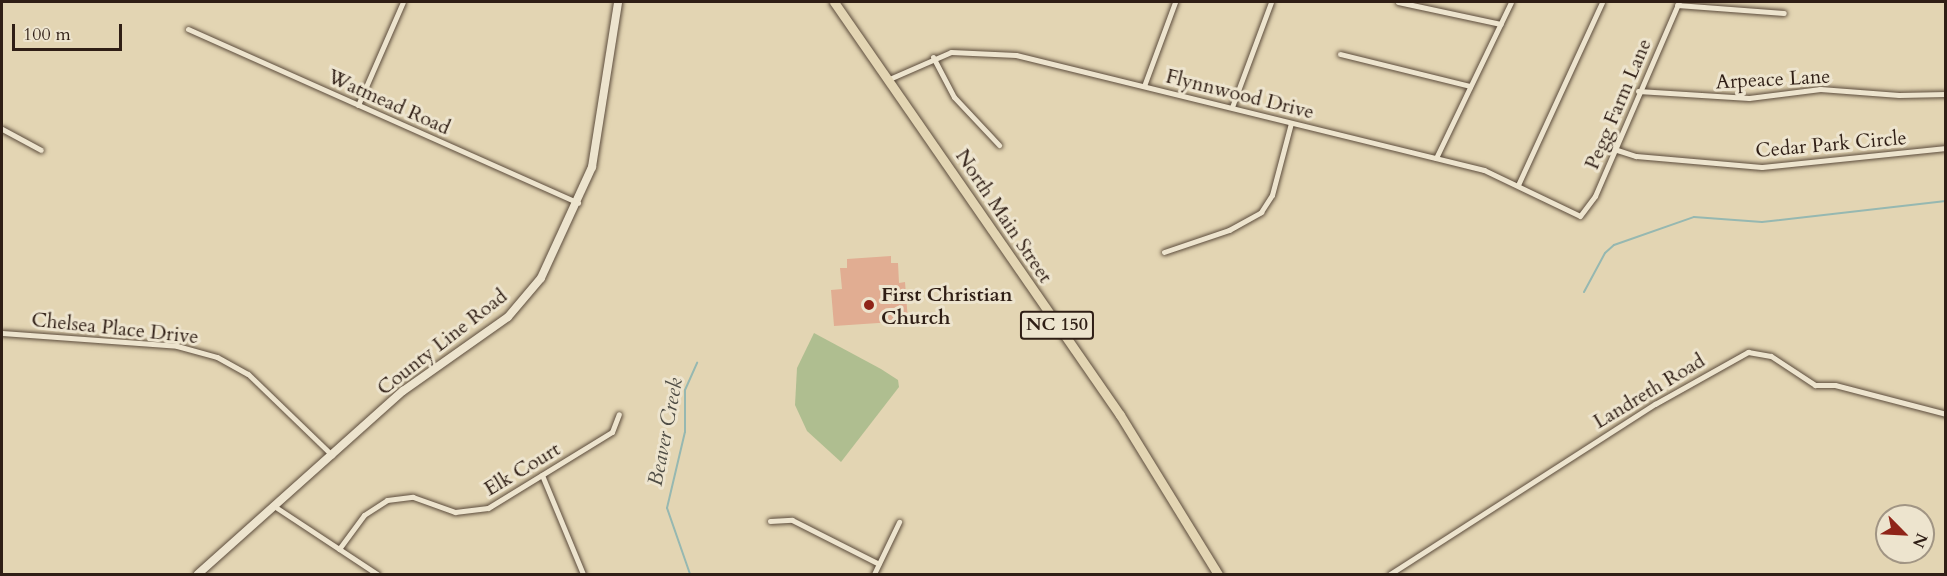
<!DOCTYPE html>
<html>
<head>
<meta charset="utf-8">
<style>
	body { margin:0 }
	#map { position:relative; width:1947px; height:576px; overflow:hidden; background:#e3d5b3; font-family:Cardo,serif }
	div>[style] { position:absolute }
	.green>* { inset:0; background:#afbe90 }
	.stream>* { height:2px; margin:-1px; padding:0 1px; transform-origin:1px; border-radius:1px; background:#96b8b1 }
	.building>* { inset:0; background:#e1ad92 }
	.roads { filter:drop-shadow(0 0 2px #5c4c3c) drop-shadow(0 0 2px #5c4c3c) }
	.street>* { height:5px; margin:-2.5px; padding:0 2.5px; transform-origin:2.5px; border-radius:2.5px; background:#ede4ce }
	.secondary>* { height:8px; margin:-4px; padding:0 4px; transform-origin:4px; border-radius:4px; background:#ede4ce }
	.primary>* { height:9px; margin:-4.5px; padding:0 4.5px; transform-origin:4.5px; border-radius:4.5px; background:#e3d5b3 }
	.dots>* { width:16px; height:16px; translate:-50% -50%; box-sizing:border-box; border:3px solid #ede4ce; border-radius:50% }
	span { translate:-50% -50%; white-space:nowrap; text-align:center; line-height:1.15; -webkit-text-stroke:6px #ede4ce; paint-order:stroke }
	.shield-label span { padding:2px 4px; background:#ede4ce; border:2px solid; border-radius:4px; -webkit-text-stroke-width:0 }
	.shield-label { font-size:18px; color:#2f1e15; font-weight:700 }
	.street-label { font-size:20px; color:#2f1e15 }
	.poi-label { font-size:20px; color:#2f1e15; font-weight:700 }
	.left { translate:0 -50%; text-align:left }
	.water-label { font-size:21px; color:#4e4c44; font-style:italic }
	.frame { position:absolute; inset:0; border:3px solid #2f1e15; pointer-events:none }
	.north { position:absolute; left:1875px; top:504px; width:60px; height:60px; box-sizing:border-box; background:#ede4ce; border:2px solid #a19584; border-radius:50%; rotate:114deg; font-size:16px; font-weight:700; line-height:24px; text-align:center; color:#2f1e15 }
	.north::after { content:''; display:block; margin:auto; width:21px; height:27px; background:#8f2418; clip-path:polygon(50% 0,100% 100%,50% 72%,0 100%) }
	.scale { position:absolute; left:12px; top:24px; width:110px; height:27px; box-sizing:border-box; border:3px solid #2f1e15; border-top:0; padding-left:8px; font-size:18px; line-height:21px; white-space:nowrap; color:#2f1e15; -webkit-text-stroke:4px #ede4ce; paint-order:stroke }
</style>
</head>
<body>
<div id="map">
	<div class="green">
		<div style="clip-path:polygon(814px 333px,881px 369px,898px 380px,899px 387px,841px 462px,807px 431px,795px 405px,797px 368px)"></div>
	</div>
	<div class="stream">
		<div style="left:1584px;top:292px;width:44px;rotate:-61.7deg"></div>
		<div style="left:1605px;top:253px;width:12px;rotate:-42deg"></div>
		<div style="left:1614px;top:245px;width:85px;rotate:-19.3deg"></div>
		<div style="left:1694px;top:217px;width:68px;rotate:4.2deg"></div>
		<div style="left:1762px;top:222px;width:185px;rotate:-6.5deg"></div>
		<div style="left:690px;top:574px;width:70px;rotate:-109.2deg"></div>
		<div style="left:667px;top:508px;width:78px;rotate:-76.7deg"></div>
		<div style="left:685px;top:432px;width:42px;rotate:-90deg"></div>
		<div style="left:685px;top:390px;width:30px;rotate:-66deg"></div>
	</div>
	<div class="building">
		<div style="clip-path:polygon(891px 256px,891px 263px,898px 263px,899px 283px,905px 282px,908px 321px,834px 326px,831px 290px,842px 289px,840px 268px,847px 268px,847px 259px)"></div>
	</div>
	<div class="roads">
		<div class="street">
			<div style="left:1398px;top:2px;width:105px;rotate:12.1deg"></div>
			<div style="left:1677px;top:5px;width:107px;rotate:4.3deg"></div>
			<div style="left:188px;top:29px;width:427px;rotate:24deg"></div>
			<div style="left:1340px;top:54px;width:134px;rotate:13.8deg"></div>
			<div style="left:933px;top:57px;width:45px;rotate:62.3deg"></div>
			<div style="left:954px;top:97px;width:66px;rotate:46.8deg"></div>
			<div style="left:887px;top:80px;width:70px;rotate:-23.6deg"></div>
			<div style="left:951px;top:52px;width:65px;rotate:2.6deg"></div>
			<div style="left:1016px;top:55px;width:482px;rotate:13.8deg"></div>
			<div style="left:1484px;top:170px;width:106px;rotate:25.6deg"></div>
			<div style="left:1580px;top:216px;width:25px;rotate:-53deg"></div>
			<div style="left:1595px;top:196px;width:211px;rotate:-66.6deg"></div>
			<div style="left:1144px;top:86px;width:90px;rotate:-69.7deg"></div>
			<div style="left:1638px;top:91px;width:111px;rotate:3.6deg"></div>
			<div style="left:1749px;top:98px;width:72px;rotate:-7.2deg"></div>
			<div style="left:1820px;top:89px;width:79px;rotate:4.3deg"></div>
			<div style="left:1899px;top:95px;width:47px;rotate:-1.2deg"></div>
			<div style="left:358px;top:105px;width:112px;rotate:-66.4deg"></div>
			<div style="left:1232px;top:107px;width:112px;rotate:-69.6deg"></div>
			<div style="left:2px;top:129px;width:44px;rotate:28.3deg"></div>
			<div style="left:1614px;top:149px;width:23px;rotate:18deg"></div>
			<div style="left:1636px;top:156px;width:126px;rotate:5deg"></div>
			<div style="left:1762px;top:167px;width:185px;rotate:-5.9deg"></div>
			<div style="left:1436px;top:158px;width:173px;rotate:-64.3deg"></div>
			<div style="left:1518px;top:185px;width:201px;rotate:-65.3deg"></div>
			<div style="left:1164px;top:252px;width:69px;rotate:-18.7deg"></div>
			<div style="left:1229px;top:230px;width:37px;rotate:-29deg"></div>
			<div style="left:1261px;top:212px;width:20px;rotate:-57deg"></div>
			<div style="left:1272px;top:195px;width:74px;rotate:-75.2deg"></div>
			<div style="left:2px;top:333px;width:175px;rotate:4.2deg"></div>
			<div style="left:177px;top:346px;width:41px;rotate:15.4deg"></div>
			<div style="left:217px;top:357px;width:35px;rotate:29deg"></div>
			<div style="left:248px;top:374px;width:117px;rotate:44deg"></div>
			<div style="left:542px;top:475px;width:107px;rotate:67.5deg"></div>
			<div style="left:277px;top:508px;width:120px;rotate:33.4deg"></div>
			<div style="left:770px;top:521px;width:22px;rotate:-3deg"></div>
			<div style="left:792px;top:520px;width:97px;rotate:26.8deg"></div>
			<div style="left:339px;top:549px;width:42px;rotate:-53.7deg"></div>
			<div style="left:364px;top:515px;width:27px;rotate:-33deg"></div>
			<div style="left:387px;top:500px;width:26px;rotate:-7deg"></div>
			<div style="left:413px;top:497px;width:45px;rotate:19.7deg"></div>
			<div style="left:455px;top:512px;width:33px;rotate:-7deg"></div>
			<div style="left:488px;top:508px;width:145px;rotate:-31.5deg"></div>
			<div style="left:612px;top:432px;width:19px;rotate:-69deg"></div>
			<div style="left:874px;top:574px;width:58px;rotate:-64.3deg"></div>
			<div style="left:1390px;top:574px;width:315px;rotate:-32.7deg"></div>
			<div style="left:1655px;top:404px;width:107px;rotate:-29.2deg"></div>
			<div style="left:1748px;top:352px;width:23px;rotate:10deg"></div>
			<div style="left:1771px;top:356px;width:53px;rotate:33.4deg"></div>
			<div style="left:1815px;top:385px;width:20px"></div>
			<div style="left:1835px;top:385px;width:115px;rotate:14.6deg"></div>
		</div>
		<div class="secondary">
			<div style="left:198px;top:574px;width:275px;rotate:-41.8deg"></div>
			<div style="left:403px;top:391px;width:128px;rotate:-35.2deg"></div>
			<div style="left:508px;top:317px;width:51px;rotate:-49.8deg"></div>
			<div style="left:541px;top:278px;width:122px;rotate:-65.3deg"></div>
			<div style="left:592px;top:167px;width:167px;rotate:-81deg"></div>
		</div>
		<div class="primary">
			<div style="left:834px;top:2px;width:502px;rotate:55.3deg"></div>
			<div style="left:1120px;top:415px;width:187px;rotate:58.4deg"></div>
		</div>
	</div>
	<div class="dots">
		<div style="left:869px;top:305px;background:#8f2418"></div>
	</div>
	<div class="shield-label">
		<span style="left:1057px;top:325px">NC 150</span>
	</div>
	<div class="street-label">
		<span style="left:1773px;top:79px;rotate:-3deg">Arpeace Lane</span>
		<span style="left:1240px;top:94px;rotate:14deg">Flynnwood Drive</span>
		<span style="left:389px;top:102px;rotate:24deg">Watmead Road</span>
		<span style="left:1618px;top:104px;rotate:-67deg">Pegg Farm Lane</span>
		<span style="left:1831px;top:144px;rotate:-5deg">Cedar Park Circle</span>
		<span style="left:1004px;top:216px;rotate:56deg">North Main Street</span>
		<span style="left:115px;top:328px;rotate:6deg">Chelsea Place Drive</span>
		<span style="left:442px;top:342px;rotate:-38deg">County Line Road</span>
		<span style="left:1649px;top:391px;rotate:-31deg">Landreth Road</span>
		<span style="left:522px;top:469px;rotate:-31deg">Elk Court</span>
	</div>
	<div class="poi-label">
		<span class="left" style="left:881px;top:306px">First Christian<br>Church</span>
	</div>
	<div class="water-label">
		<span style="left:666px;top:432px;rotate:-79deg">Beaver Creek</span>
	</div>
	<div class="frame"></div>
	<div class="north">N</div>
	<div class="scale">100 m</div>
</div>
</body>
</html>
